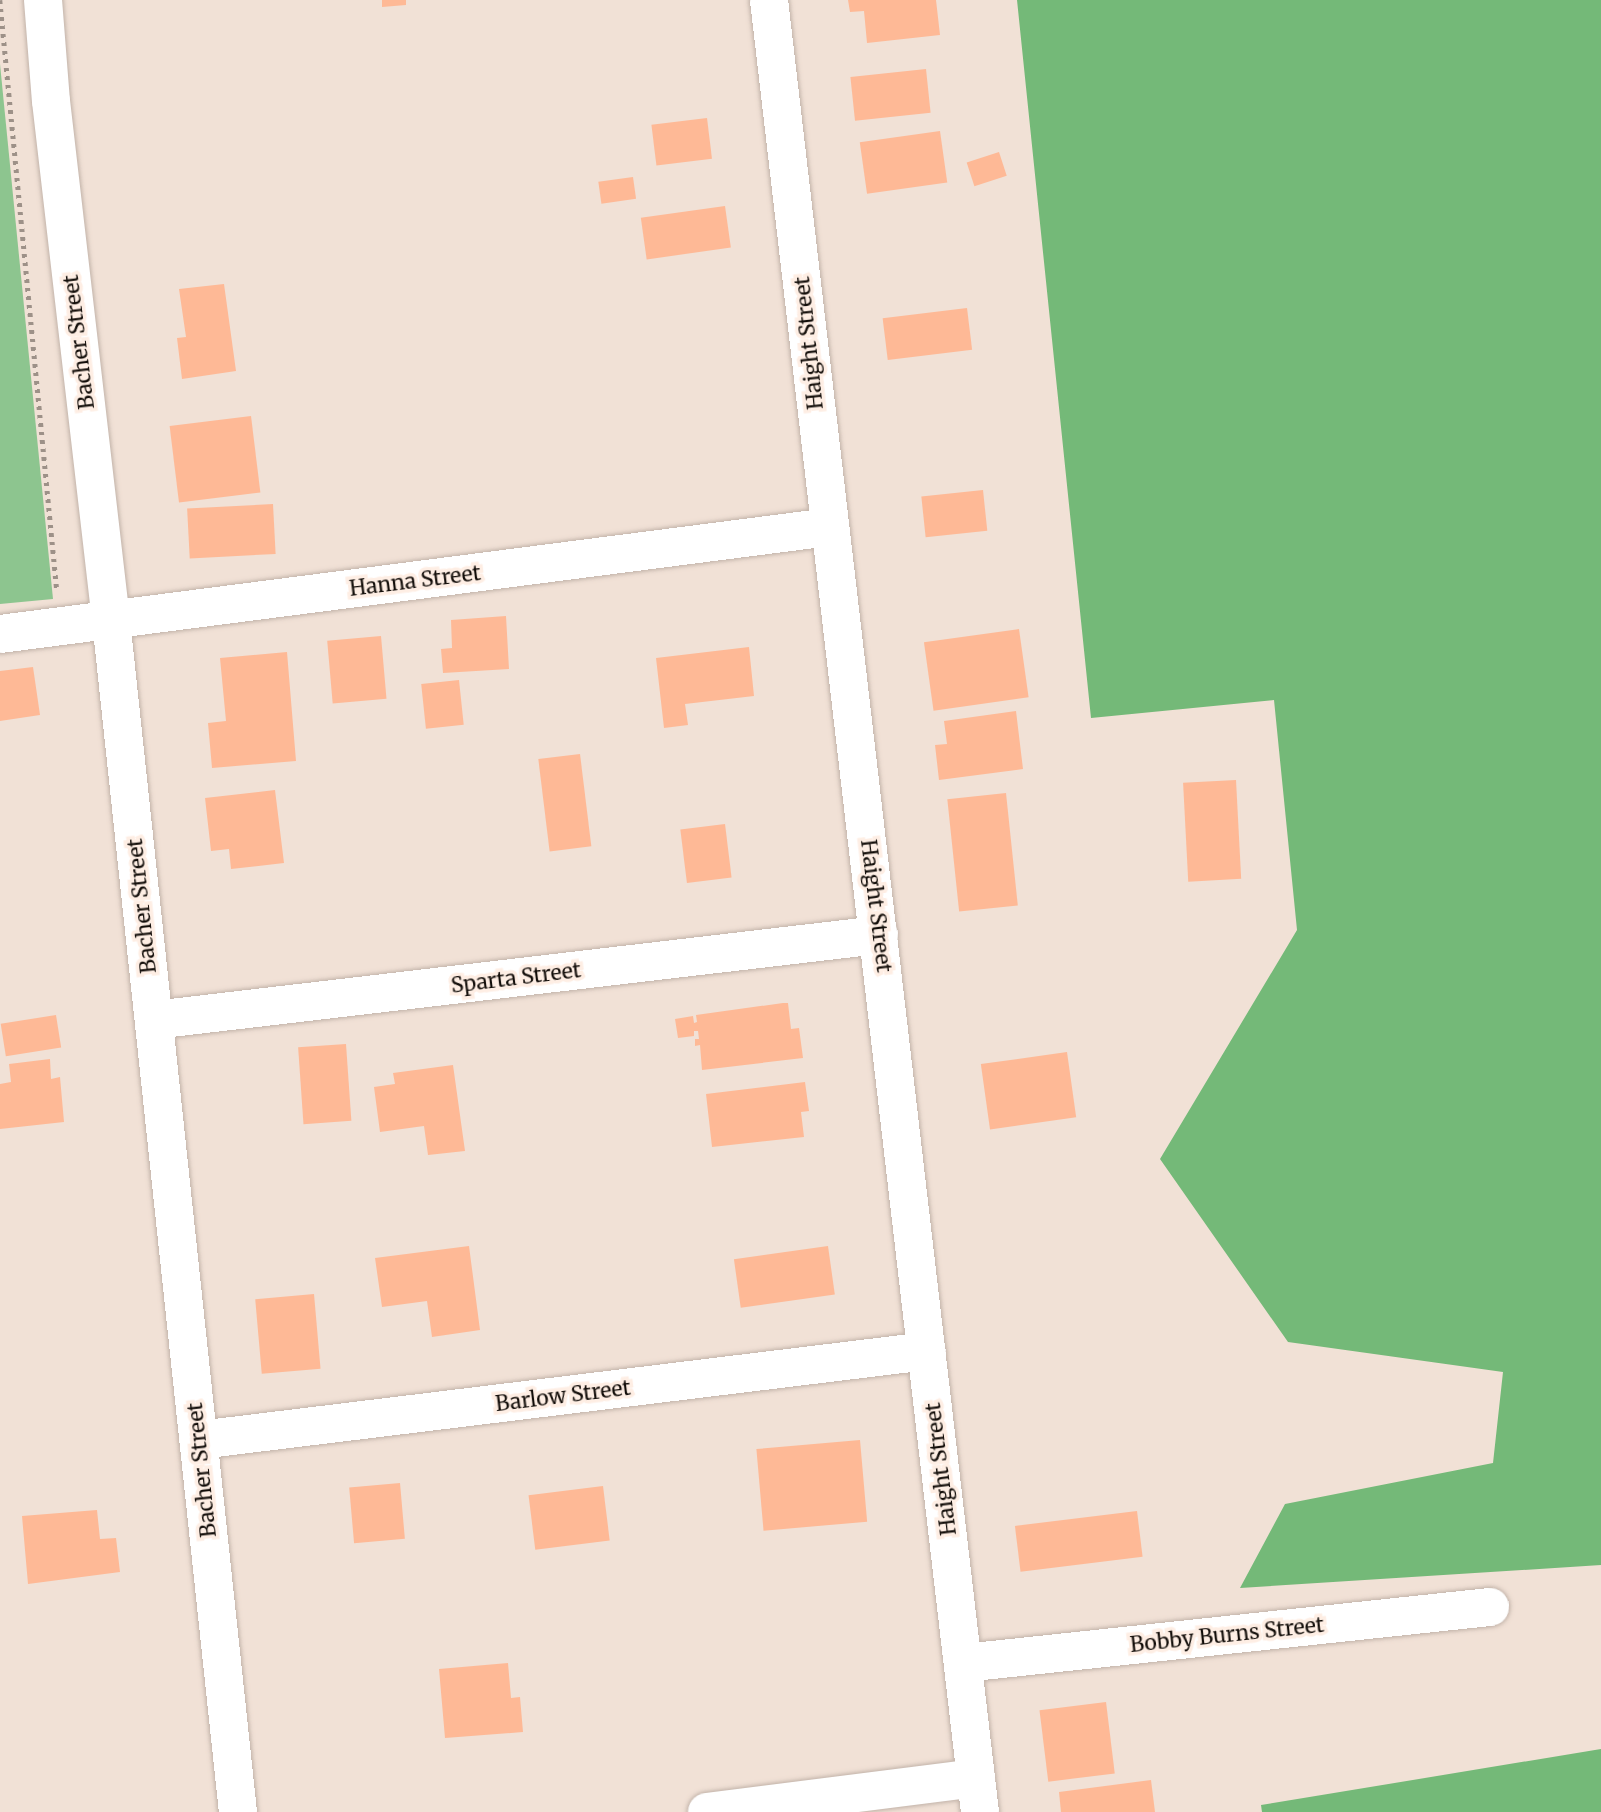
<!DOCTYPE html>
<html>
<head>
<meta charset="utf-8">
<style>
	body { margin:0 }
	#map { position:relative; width:1601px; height:1812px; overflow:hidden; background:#f1e1d6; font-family:Merriweather,serif }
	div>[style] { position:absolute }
	.green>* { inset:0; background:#8dc58f }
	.forest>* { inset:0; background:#74b978 }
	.building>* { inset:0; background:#feb996; transform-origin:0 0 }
	.path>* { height:4.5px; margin-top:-2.25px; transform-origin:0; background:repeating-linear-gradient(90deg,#9d9188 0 3.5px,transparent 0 8.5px) }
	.roads { filter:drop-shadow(0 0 2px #c2b3a9) drop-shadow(0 0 2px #c2b3a9) }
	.minor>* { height:38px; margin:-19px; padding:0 19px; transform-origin:19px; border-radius:19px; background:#fff }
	span { translate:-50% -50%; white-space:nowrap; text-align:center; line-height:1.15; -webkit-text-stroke:7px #feeee4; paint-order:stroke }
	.street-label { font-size:21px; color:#120d09 }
</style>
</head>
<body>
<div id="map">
	<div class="green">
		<div style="clip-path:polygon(0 64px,53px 599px,0 604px)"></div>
	</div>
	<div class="forest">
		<div style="clip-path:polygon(1017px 0,1601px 0,1601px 1565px,1240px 1588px,1285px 1504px,1493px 1463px,1503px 1372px,1288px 1342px,1160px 1159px,1297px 930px,1274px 700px,1091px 718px)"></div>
		<div style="clip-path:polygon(1601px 1749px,1601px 1812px,1262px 1812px,1261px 1805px)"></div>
	</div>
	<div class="building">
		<div style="clip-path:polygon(382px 0,406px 0,406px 5px,382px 7px)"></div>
		<div style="clip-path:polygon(848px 0,936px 0,940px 35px,867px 43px,864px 11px,850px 12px)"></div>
		<div style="left:926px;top:69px;width:44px;height:76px;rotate:84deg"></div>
		<div style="left:707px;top:118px;width:41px;height:56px;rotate:83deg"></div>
		<div style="left:940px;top:131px;width:52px;height:81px;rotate:82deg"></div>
		<div style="left:999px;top:152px;width:25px;height:34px;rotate:72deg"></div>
		<div style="left:633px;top:177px;width:22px;height:35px;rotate:82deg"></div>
		<div style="left:725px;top:206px;width:42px;height:85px;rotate:82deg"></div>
		<div style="clip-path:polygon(224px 284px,236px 371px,182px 379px,177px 338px,186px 337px,179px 289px)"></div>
		<div style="left:967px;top:308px;width:42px;height:85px;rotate:83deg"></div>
		<div style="left:251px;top:416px;width:77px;height:82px;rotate:83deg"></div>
		<div style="left:983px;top:490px;width:41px;height:62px;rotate:84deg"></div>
		<div style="left:273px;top:504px;width:50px;height:86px;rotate:87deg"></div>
		<div style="clip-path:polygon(506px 616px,509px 669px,443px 673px,441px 649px,452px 648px,451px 620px)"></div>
		<div style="left:1019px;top:629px;width:69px;height:96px;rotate:82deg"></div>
		<div style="left:381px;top:636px;width:63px;height:54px;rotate:85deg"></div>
		<div style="clip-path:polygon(749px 647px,754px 696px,685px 704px,688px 725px,664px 728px,656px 658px)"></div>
		<div style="clip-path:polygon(287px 652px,296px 761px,212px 768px,208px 723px,226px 721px,220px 658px)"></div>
		<div style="clip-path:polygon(33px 667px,40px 715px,0 721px,0 671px)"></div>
		<div style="left:459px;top:680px;width:45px;height:38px;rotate:84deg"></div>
		<div style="clip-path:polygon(1016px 711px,1023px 769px,939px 780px,935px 745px,947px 744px,944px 721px)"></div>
		<div style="left:580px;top:754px;width:93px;height:42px;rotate:83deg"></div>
		<div style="left:1236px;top:780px;width:99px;height:53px;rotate:87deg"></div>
		<div style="clip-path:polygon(275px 790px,284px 863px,231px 869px,229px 849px,211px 851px,205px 798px)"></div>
		<div style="left:1006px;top:793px;width:113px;height:59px;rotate:84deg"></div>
		<div style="left:725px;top:824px;width:54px;height:45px;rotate:83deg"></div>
		<div style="clip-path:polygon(783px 1003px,788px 1003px,791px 1029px,799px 1028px,803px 1058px,702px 1070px,700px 1045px,695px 1046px,695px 1039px,699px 1039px,698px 1031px,694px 1031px,694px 1036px,678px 1038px,675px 1019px,693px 1016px,694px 1023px,697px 1022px,696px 1015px)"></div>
		<div style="left:56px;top:1015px;width:33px;height:56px;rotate:81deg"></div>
		<div style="left:346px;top:1044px;width:77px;height:48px;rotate:86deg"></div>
		<div style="left:1067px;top:1052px;width:66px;height:87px;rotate:82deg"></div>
		<div style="clip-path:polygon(50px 1059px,51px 1079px,60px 1077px,64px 1122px,0 1129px,0 1084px,11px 1082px,9px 1064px)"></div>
		<div style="clip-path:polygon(453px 1065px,465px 1151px,428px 1155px,424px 1126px,380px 1132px,374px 1087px,395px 1084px,393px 1073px)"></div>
		<div style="clip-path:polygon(805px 1082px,809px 1111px,801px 1112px,804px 1137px,712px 1147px,706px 1094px)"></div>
		<div style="clip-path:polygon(469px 1246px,480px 1330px,432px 1337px,427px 1301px,382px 1307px,375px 1258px)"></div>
		<div style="left:828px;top:1246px;width:49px;height:95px;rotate:82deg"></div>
		<div style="left:314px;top:1294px;width:75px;height:59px;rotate:85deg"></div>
		<div style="left:860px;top:1440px;width:82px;height:104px;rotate:85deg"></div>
		<div style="left:400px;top:1483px;width:56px;height:51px;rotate:85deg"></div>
		<div style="left:603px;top:1486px;width:55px;height:75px;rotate:83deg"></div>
		<div style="clip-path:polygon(97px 1510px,100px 1539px,116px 1538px,120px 1572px,28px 1584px,22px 1516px)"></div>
		<div style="left:1137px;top:1511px;width:46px;height:123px;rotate:83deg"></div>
		<div style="clip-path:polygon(508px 1663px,511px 1698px,520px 1697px,523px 1732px,445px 1738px,439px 1669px)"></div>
		<div style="left:1106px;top:1702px;width:72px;height:67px;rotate:83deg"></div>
		<div style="clip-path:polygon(1151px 1780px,1155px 1812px,1061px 1812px,1059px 1792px)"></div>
	</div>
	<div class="path">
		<div style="left:0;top:0;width:594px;rotate:84.49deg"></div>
	</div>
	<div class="roads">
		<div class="minor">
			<div style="left:43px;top:0;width:101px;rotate:85.5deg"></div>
			<div style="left:51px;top:101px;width:522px;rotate:83.41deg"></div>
			<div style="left:111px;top:620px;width:1199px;rotate:83.92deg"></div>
			<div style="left:769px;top:0;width:1824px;rotate:83.36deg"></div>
			<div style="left:0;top:634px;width:836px;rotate:-7.35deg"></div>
			<div style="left:154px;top:1020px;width:730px;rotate:-6.69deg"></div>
			<div style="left:199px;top:1440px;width:733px;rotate:-6.97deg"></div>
			<div style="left:964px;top:1663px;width:529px;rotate:-6.08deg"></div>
			<div style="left:707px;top:1812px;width:271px;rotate:-7.2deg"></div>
		</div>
	</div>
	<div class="street-label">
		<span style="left:79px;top:342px;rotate:-97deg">Bacher Street</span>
		<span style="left:809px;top:343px;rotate:-96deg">Haight Street</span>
		<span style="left:415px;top:581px;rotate:-7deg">Hanna Street</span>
		<span style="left:142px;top:906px;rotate:-96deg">Bacher Street</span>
		<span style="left:876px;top:906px;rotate:83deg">Haight Street</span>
		<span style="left:516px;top:978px;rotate:-7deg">Sparta Street</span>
		<span style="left:563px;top:1396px;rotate:-7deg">Barlow Street</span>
		<span style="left:941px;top:1469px;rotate:-97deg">Haight Street</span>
		<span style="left:202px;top:1470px;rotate:-96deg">Bacher Street</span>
		<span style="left:1227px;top:1635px;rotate:-6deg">Bobby Burns Street</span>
	</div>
</div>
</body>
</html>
